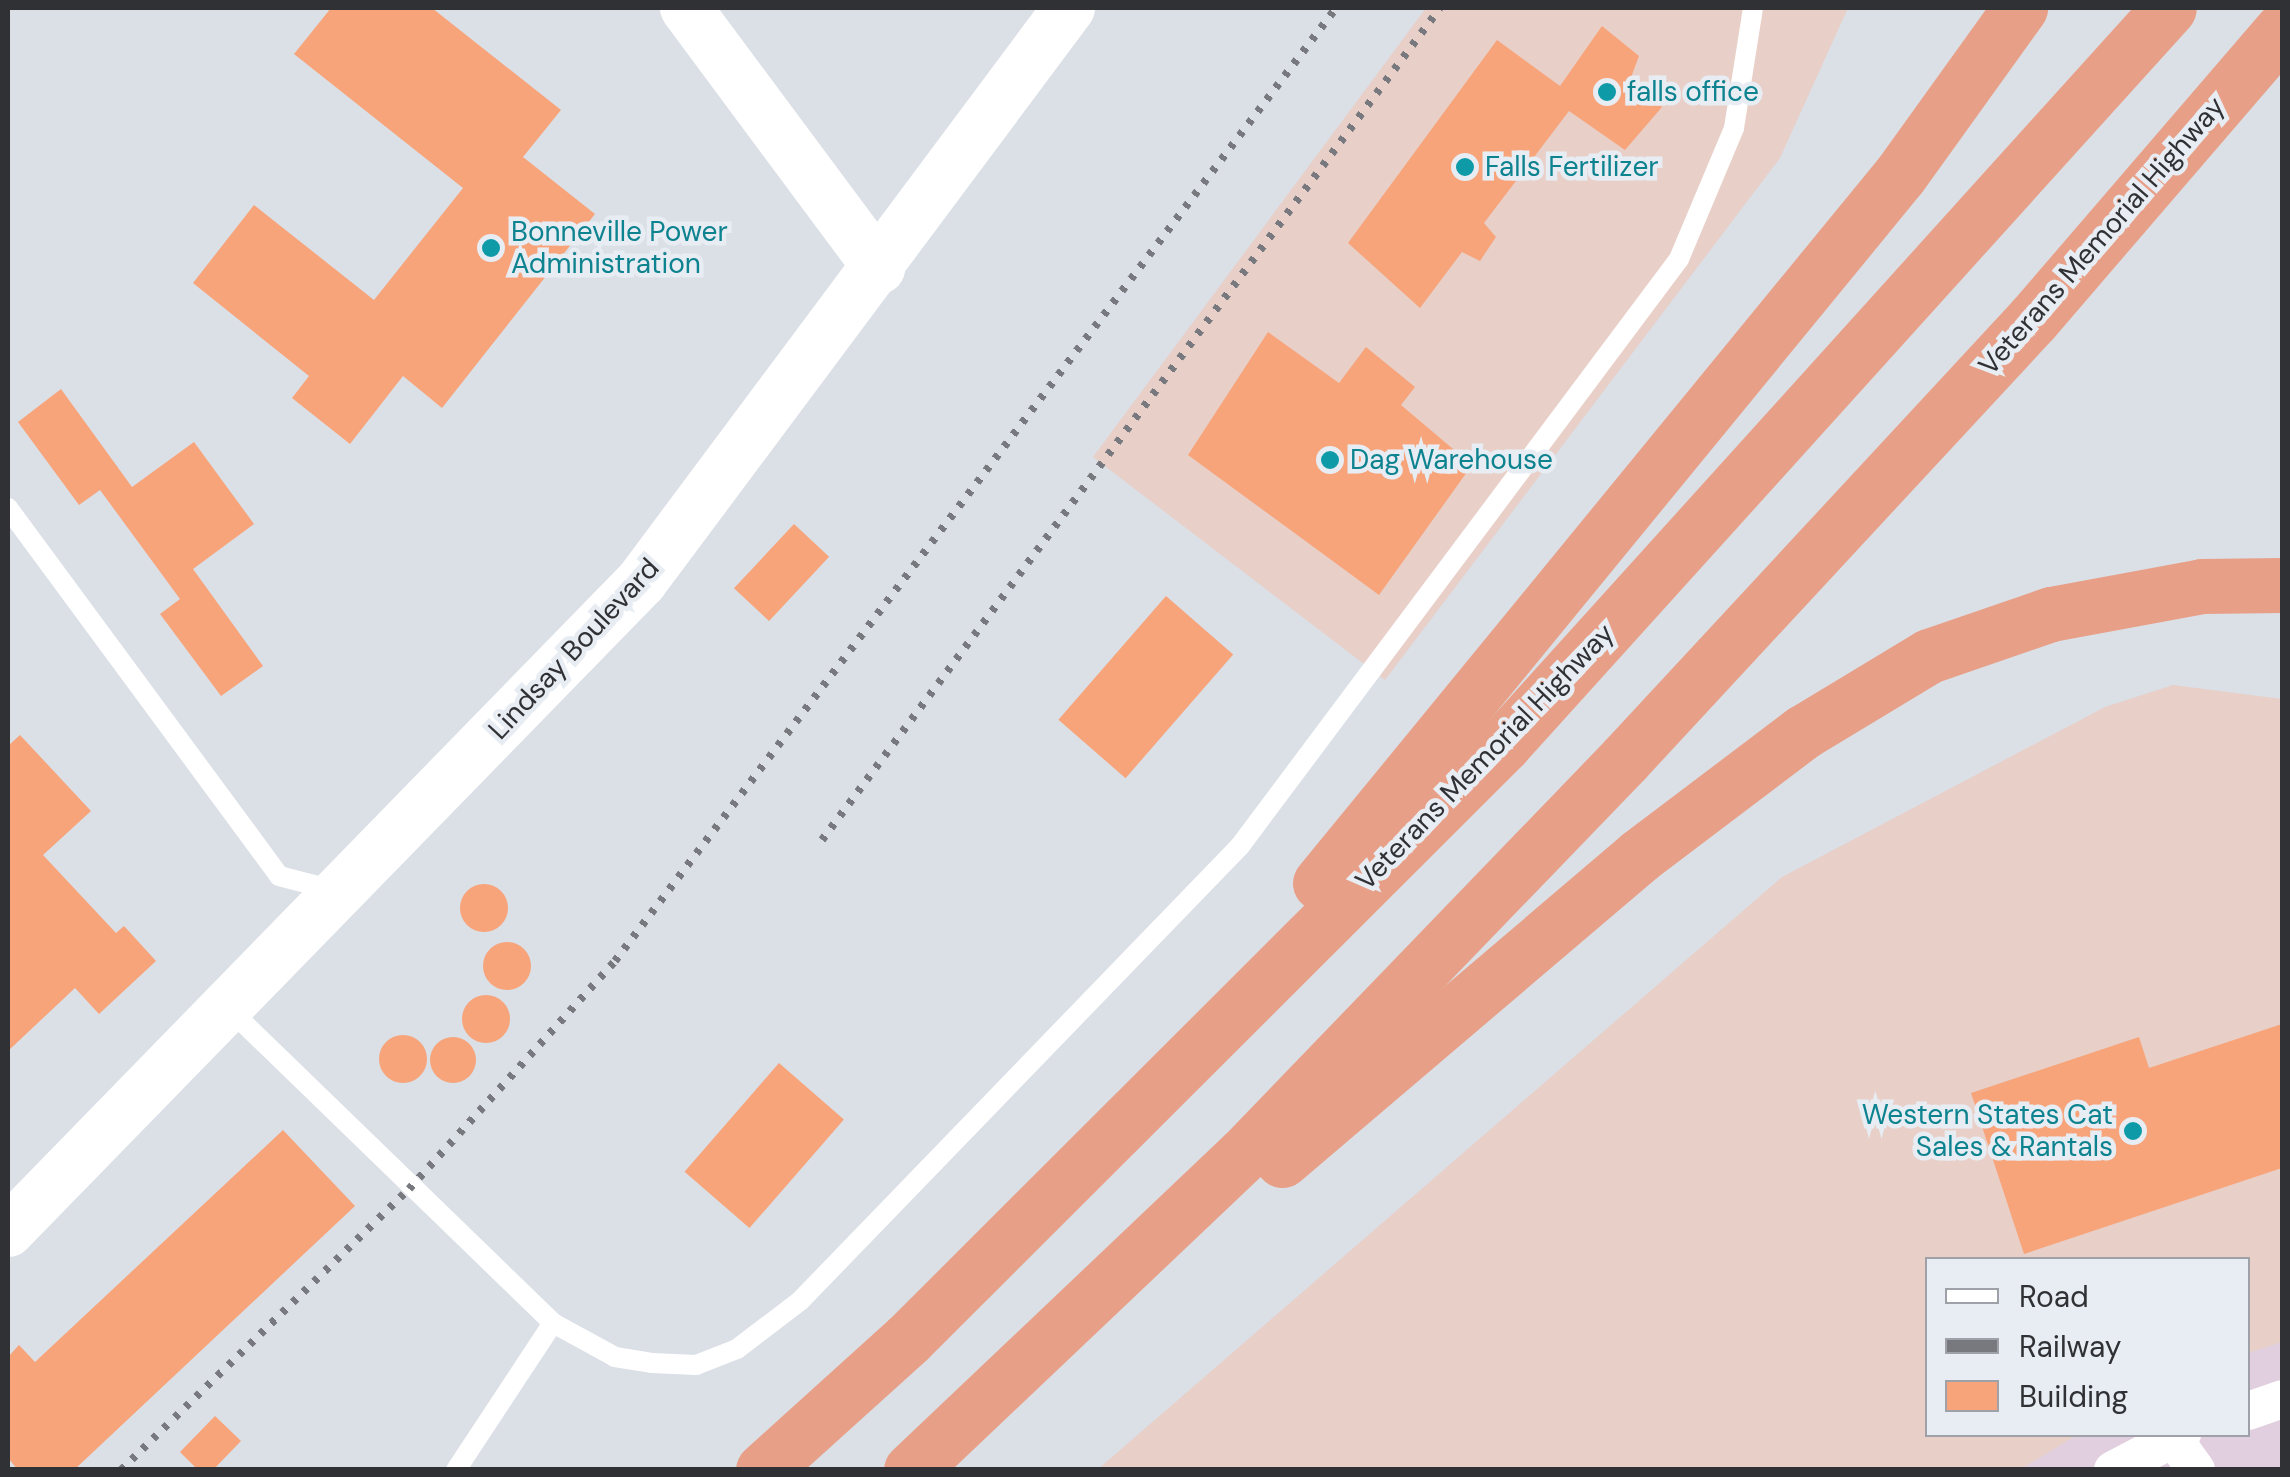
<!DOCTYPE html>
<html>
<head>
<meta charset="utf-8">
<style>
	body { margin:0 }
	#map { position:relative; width:2290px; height:1477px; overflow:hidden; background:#dbdfe6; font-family:"DM Sans",sans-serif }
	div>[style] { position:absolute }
	.commercial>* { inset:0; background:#e1cede }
	.industrial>* { inset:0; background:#e8cfc8 }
	.building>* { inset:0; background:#f7a47a; transform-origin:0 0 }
	.round { border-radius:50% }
	.lane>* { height:20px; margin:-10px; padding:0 10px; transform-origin:10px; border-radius:10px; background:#fff }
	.street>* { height:38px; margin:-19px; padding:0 19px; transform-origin:19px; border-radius:19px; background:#fff }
	.secondary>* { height:52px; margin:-26px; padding:0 26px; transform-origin:26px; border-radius:26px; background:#fff }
	.highway>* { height:55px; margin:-27.5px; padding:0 27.5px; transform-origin:27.5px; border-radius:27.5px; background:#e7a087 }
	.rail>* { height:8px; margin-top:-4px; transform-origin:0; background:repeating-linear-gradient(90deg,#77797e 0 5px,transparent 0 15px) }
	.dots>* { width:28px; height:28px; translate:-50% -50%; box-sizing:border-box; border:5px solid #e8ecf3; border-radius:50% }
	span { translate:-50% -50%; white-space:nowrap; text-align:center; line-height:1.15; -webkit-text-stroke:9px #e8ecf3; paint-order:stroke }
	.culture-label { font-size:28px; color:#0d838f }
	.left { translate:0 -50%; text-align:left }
	.right { translate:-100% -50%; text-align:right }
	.street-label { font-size:28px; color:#303134 }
	.frame { position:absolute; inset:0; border:10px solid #303134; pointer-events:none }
	.legend { position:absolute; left:1925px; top:1257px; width:325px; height:180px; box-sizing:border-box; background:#e8ecf3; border:2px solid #9ea1a7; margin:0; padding:12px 18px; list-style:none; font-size:30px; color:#303134 }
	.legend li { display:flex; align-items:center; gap:20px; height:50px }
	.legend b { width:50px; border:2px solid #9ea1a7 }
</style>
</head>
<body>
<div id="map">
	<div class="commercial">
		<div style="clip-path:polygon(2282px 1342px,2282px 1469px,2019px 1470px,2077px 1435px,2248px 1434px,2248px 1353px)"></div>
	</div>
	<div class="industrial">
		<div style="clip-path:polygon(1426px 8px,1848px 8px,1780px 158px,1385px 680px,1093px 457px)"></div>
		<div style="clip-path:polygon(2173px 685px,2282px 699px,2282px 1342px,2248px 1353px,2248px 1260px,1928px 1260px,1928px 1434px,2077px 1435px,2019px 1470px,1097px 1470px,1782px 877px,2105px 707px)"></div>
	</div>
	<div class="building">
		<div style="clip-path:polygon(331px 8px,432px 8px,561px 110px,523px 157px,595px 214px,442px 408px,403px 376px,350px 444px,292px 398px,309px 376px,193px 283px,254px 205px,374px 300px,463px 188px,294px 54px)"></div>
		<div style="clip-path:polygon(1602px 26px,1639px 56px,1630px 80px,1662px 107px,1625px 150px,1569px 111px,1484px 223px,1496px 237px,1480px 261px,1462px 252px,1420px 308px,1348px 243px,1497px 40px,1560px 86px)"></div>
		<div style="clip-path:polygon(1268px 332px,1339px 383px,1366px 347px,1415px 387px,1401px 405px,1472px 465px,1379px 595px,1188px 455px)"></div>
		<div style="clip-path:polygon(61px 389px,132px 487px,194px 442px,254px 524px,193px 569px,263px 666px,221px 696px,160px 614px,180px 599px,100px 490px,79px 505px,18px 422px)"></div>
		<div style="left:794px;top:524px;width:48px;height:88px;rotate:43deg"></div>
		<div style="left:1166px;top:596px;width:89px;height:164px;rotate:41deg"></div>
		<div style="clip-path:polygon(20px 735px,91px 811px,43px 855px,116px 933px,124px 926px,156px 961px,99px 1014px,75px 988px,8px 1051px,8px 746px)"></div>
		<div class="round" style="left:460px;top:884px;width:48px;height:48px"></div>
		<div class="round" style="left:483px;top:942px;width:48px;height:48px"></div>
		<div class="round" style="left:462px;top:995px;width:48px;height:48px"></div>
		<div style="clip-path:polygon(2282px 1024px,2282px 1168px,2024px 1254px,1971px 1093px,2139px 1037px,2149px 1068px)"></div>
		<div class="round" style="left:379px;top:1035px;width:48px;height:48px"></div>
		<div class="round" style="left:430px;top:1037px;width:46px;height:46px"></div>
		<div style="left:779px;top:1063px;width:86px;height:144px;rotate:41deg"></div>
		<div style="clip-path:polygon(283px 1130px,355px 1206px,74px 1470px,18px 1470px,8px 1458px,8px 1357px,19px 1345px,35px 1362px)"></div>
		<div style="clip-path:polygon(215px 1416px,241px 1441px,213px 1470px,198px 1470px,180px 1452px)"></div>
	</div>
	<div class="lane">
		<div style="left:8px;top:508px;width:457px;rotate:53.6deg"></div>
		<div style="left:279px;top:876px;width:56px;rotate:14.5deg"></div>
		<div style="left:228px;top:1008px;width:453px;rotate:44.1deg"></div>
		<div style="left:553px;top:1323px;width:71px;rotate:28.7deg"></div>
		<div style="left:615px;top:1357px;width:37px;rotate:9deg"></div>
		<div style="left:652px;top:1363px;width:44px;rotate:2.6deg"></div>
		<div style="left:696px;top:1365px;width:44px;rotate:-21.3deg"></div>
		<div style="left:737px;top:1349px;width:79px;rotate:-37.3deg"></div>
		<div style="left:800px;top:1301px;width:633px;rotate:-45.96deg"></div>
		<div style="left:1240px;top:846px;width:733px;rotate:-53.21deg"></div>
		<div style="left:1679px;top:259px;width:142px;rotate:-67.2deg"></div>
		<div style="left:1734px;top:128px;width:121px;rotate:-81deg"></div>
		<div style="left:456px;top:1470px;width:176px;rotate:-56.6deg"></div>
	</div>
	<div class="street">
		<div style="left:2248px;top:1411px;width:36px;rotate:-19deg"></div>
		<div style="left:2173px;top:1438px;width:39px;rotate:54deg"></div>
		<div style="left:2113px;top:1470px;width:78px;rotate:-27.6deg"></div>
	</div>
	<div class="secondary">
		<div style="left:686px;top:8px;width:324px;rotate:53.4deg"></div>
		<div style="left:8px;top:1231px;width:907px;rotate:-45.72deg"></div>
		<div style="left:641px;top:582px;width:716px;rotate:-53.29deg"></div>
	</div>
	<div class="highway">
		<div style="left:1320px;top:883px;width:915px;rotate:-50.68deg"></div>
		<div style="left:1900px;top:175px;width:206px;rotate:-54.3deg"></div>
		<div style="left:1282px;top:1160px;width:469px;rotate:-40.4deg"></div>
		<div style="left:1639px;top:856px;width:206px;rotate:-37.1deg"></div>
		<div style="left:1803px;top:732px;width:147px;rotate:-31.1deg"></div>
		<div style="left:1929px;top:656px;width:129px;rotate:-19deg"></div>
		<div style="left:2051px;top:614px;width:154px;rotate:-10.5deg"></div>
		<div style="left:2202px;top:586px;width:80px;rotate:-0.7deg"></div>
		<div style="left:763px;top:1470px;width:195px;rotate:-42.1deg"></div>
		<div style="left:908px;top:1339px;width:841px;rotate:-44.95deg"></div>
		<div style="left:1503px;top:745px;width:993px;rotate:-47.9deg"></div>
		<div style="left:911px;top:1470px;width:459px;rotate:-43.5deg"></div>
		<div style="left:1244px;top:1154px;width:549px;rotate:-46.03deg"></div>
		<div style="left:1625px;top:759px;width:600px;rotate:-47.16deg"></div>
		<div style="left:2033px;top:319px;width:382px;rotate:-49.3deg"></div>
	</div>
	<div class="rail">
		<div style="left:822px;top:840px;width:1036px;rotate:-53.4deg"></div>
		<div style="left:121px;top:1470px;width:402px;rotate:-44.3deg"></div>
		<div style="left:409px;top:1189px;width:307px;rotate:-47.9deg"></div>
		<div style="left:615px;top:961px;width:1195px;rotate:-52.89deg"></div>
	</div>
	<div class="dots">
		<div style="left:1607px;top:92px;background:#0f9aa8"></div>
		<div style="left:1465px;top:167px;background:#0f9aa8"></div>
		<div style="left:491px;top:248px;background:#0f9aa8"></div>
		<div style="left:1330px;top:460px;background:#0f9aa8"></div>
		<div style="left:2133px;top:1131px;background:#0f9aa8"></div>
	</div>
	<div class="culture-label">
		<span class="left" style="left:1627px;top:92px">falls office</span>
		<span class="left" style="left:1485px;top:167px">Falls Fertilizer</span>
		<span class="left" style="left:511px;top:248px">Bonneville Power<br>Administration</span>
		<span class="left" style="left:1350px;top:460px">Dag Warehouse</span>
		<span class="right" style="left:2113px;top:1131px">Western States Cat<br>Sales &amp; Rantals</span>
	</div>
	<div class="street-label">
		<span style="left:2102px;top:236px;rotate:-49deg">Veterans Memorial Highway</span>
		<span style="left:574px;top:649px;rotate:-47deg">Lindsay Boulevard</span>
		<span style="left:1485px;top:757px;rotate:-46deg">Veterans Memorial Highway</span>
	</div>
	<div class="frame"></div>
	<ul class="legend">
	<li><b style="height:12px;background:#fff"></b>Road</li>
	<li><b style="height:12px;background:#77797e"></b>Railway</li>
	<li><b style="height:28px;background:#f7a47a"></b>Building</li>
	</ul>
</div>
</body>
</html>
